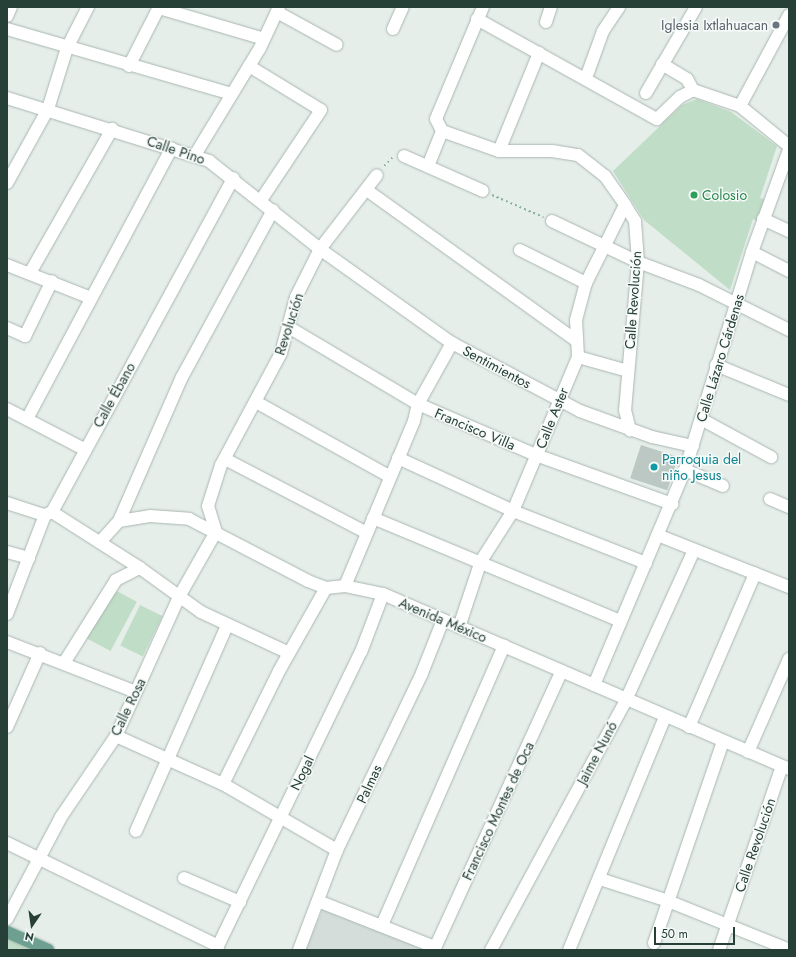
<!DOCTYPE html>
<html>
<head>
<meta charset="utf-8">
<style>
	body { margin:0 }
	#map { position:relative; width:796px; height:957px; overflow:hidden; background:#e6eeea; font-family:Jost,sans-serif }
	div>[style] { position:absolute }
	.built>* { inset:0; background:#d4ddd9 }
	.green>* { inset:0; background:#c0ddc7; transform-origin:0 0 }
	.building>* { inset:0; background:#bbc8c3; transform-origin:0 0 }
	.path>* { height:2px; margin-top:-1px; transform-origin:0; background:repeating-linear-gradient(90deg,#88afa1 0 2px,transparent 0 5px) }
	.roads { filter:drop-shadow(0 0 1px #a9b6b1) drop-shadow(0 0 1px #a9b6b1) }
	.minor>* { height:12px; margin:-6px; padding:0 6px; transform-origin:6px; border-radius:6px; background:#fff }
	.major>* { height:12px; margin:-6px; padding:0 6px; transform-origin:6px; border-radius:6px; background:#6da091 }
	.dots>* { width:11px; height:11px; translate:-50% -50%; box-sizing:border-box; border:2px solid #f6faf8; border-radius:50% }
	span { translate:-50% -50%; white-space:nowrap; text-align:center; line-height:1.15; -webkit-text-stroke:3px #f6faf8; paint-order:stroke }
	.worship-label { font-size:14px; color:#5b616d }
	.right { translate:-100% -50%; text-align:right }
	.street-label { font-size:14px; color:#263f37 }
	.leisure-label { font-size:14px; color:#27864d }
	.left { translate:0 -50%; text-align:left }
	.culture-label { font-size:14px; color:#0d838f }
	.frame { position:absolute; inset:0; border:8px solid #263f37; pointer-events:none }
	.north { position:absolute; left:12px; top:905px; width:40px; height:40px; -webkit-text-stroke:3px #f6faf8; paint-order:stroke; rotate:193deg; font-size:11px; font-weight:700; line-height:16px; text-align:center; color:#263f37 }
	.north::after { content:''; display:block; margin:auto; width:14px; height:18px; background:#263f37; clip-path:polygon(50% 0,100% 100%,50% 72%,0 100%) }
	.scale { position:absolute; left:654px; top:927px; width:81px; height:18px; box-sizing:border-box; border:2px solid #263f37; border-top:0; padding-left:5px; font-size:12px; line-height:14px; white-space:nowrap; color:#263f37; -webkit-text-stroke:3px #f6faf8; paint-order:stroke }
</style>
</head>
<body>
<div id="map">
	<div class="built">
		<div style="clip-path:polygon(324px 907px,429px 950px,305px 950px)"></div>
	</div>
	<div class="green">
		<div style="clip-path:polygon(697px 99px,731px 112px,777px 146px,760px 198px,769px 200px,761px 223px,753px 219px,730px 290px,644px 220px,613px 171px,682px 105px)"></div>
		<div style="left:113px;top:589px;width:27px;height:56px;rotate:28deg"></div>
		<div style="left:140px;top:605px;width:25px;height:45px;rotate:26deg"></div>
		<div style="clip-path:polygon(7px 934px,42px 950px,7px 950px)"></div>
	</div>
	<div class="building">
		<div style="left:641px;top:445px;width:39px;height:35px;rotate:18deg"></div>
	</div>
	<div class="path">
		<div style="left:384px;top:166px;width:14px;rotate:-45deg"></div>
		<div style="left:492px;top:195px;width:56px;rotate:23.3deg"></div>
	</div>
	<div class="roads">
		<div class="minor">
			<div style="left:483px;top:7px;width:121px;rotate:112.8deg"></div>
			<div style="left:436px;top:119px;width:13px;rotate:63deg"></div>
			<div style="left:442px;top:131px;width:60px;rotate:19.3deg"></div>
			<div style="left:499px;top:151px;width:53px"></div>
			<div style="left:552px;top:151px;width:26px;rotate:9deg"></div>
			<div style="left:578px;top:155px;width:34px;rotate:38deg"></div>
			<div style="left:605px;top:176px;width:35px;rotate:55deg"></div>
			<div style="left:625px;top:205px;width:19px;rotate:58deg"></div>
			<div style="left:635px;top:221px;width:41px;rotate:85.8deg"></div>
			<div style="left:638px;top:262px;width:149px;rotate:95deg"></div>
			<div style="left:625px;top:410px;width:21px;rotate:76deg"></div>
			<div style="left:159px;top:8px;width:109px;rotate:16.4deg"></div>
			<div style="left:277px;top:12px;width:68px;rotate:28.8deg"></div>
			<div style="left:7px;top:16px;width:10px;rotate:-66deg"></div>
			<div style="left:477px;top:19px;width:206px;rotate:29.1deg"></div>
			<div style="left:657px;top:119px;width:32px;rotate:-44deg"></div>
			<div style="left:680px;top:97px;width:15px;rotate:-28deg"></div>
			<div style="left:546px;top:22px;width:16px;rotate:-72deg"></div>
			<div style="left:7px;top:29px;width:234px;rotate:16.1deg"></div>
			<div style="left:393px;top:29px;width:24px;rotate:-66deg"></div>
			<div style="left:662px;top:64px;width:29px;rotate:31deg"></div>
			<div style="left:687px;top:79px;width:13px;rotate:61deg"></div>
			<div style="left:693px;top:90px;width:50px;rotate:18.8deg"></div>
			<div style="left:740px;top:106px;width:63px;rotate:39.2deg"></div>
			<div style="left:129px;top:66px;width:66px;rotate:-63deg"></div>
			<div style="left:249px;top:66px;width:84px;rotate:31.4deg"></div>
			<div style="left:321px;top:110px;width:108px;rotate:123.7deg"></div>
			<div style="left:586px;top:78px;width:50px;rotate:-70.1deg"></div>
			<div style="left:603px;top:31px;width:29px;rotate:-56deg"></div>
			<div style="left:646px;top:93px;width:99px;rotate:-59.8deg"></div>
			<div style="left:7px;top:98px;width:212px;rotate:17.3deg"></div>
			<div style="left:209px;top:161px;width:142px;rotate:38.4deg"></div>
			<div style="left:320px;top:249px;width:162px;rotate:35.5deg"></div>
			<div style="left:452px;top:343px;width:145px;rotate:28deg"></div>
			<div style="left:580px;top:411px;width:77px;rotate:19.9deg"></div>
			<div style="left:652px;top:437px;width:42px;rotate:12.4deg"></div>
			<div style="left:740px;top:106px;width:103px;rotate:-61.7deg"></div>
			<div style="left:499px;top:151px;width:106px;rotate:-67.8deg"></div>
			<div style="left:195px;top:155px;width:125px;rotate:-58.7deg"></div>
			<div style="left:260px;top:48px;width:45px;rotate:-65.1deg"></div>
			<div style="left:404px;top:156px;width:86px;rotate:23.9deg"></div>
			<div style="left:428px;top:166px;width:38px;rotate:-68deg"></div>
			<div style="left:7px;top:183px;width:85px;rotate:-61deg"></div>
			<div style="left:48px;top:109px;width:64px;rotate:-72.7deg"></div>
			<div style="left:67px;top:48px;width:46px;rotate:-62.9deg"></div>
			<div style="left:368px;top:191px;width:257px;rotate:35.7deg"></div>
			<div style="left:763px;top:219px;width:29px;rotate:25deg"></div>
			<div style="left:552px;top:221px;width:95px;rotate:25.5deg"></div>
			<div style="left:638px;top:262px;width:65px;rotate:20.7deg"></div>
			<div style="left:699px;top:285px;width:101px;rotate:26.6deg"></div>
			<div style="left:520px;top:250px;width:74px;rotate:26.6deg"></div>
			<div style="left:752px;top:252px;width:42px;rotate:27.2deg"></div>
			<div style="left:7px;top:265px;width:90px;rotate:21.4deg"></div>
			<div style="left:30px;top:273px;width:166px;rotate:-60.3deg"></div>
			<div style="left:7px;top:328px;width:20px;rotate:24deg"></div>
			<div style="left:25px;top:336px;width:61px;rotate:-63.9deg"></div>
			<div style="left:290px;top:328px;width:149px;rotate:30.7deg"></div>
			<div style="left:418px;top:404px;width:129px;rotate:23.4deg"></div>
			<div style="left:536px;top:455px;width:145px;rotate:19.8deg"></div>
			<div style="left:578px;top:357px;width:52px;rotate:15.6deg"></div>
			<div style="left:716px;top:365px;width:79px;rotate:22.3deg"></div>
			<div style="left:256px;top:402px;width:152px;rotate:29.1deg"></div>
			<div style="left:7px;top:409px;width:87px;rotate:27.5deg"></div>
			<div style="left:27px;top:419px;width:307px;rotate:-61.9deg"></div>
			<div style="left:701px;top:419px;width:80px;rotate:28.5deg"></div>
			<div style="left:398px;top:458px;width:127px;rotate:24.7deg"></div>
			<div style="left:513px;top:511px;width:143px;rotate:21.4deg"></div>
			<div style="left:225px;top:459px;width:158px;rotate:27.5deg"></div>
			<div style="left:685px;top:470px;width:41px;rotate:22.8deg"></div>
			<div style="left:770px;top:499px;width:21px;rotate:23deg"></div>
			<div style="left:7px;top:503px;width:40px;rotate:18deg"></div>
			<div style="left:52px;top:512px;width:104px;rotate:32.5deg"></div>
			<div style="left:140px;top:568px;width:75px;rotate:35.8deg"></div>
			<div style="left:201px;top:612px;width:97px;rotate:25deg"></div>
			<div style="left:373px;top:518px;width:268px;rotate:22.6deg"></div>
			<div style="left:119px;top:521px;width:157px;rotate:-66.4deg"></div>
			<div style="left:182px;top:377px;width:190px;rotate:-61.4deg"></div>
			<div style="left:660px;top:536px;width:139px;rotate:21.6deg"></div>
			<div style="left:100px;top:542px;width:28px;rotate:-48deg"></div>
			<div style="left:119px;top:521px;width:31px;rotate:-9deg"></div>
			<div style="left:150px;top:516px;width:39px;rotate:4deg"></div>
			<div style="left:189px;top:519px;width:134px;rotate:27.5deg"></div>
			<div style="left:308px;top:581px;width:19px;rotate:21deg"></div>
			<div style="left:326px;top:588px;width:19px;rotate:-6deg"></div>
			<div style="left:345px;top:586px;width:39px;rotate:12deg"></div>
			<div style="left:383px;top:594px;width:442px;rotate:23.3deg"></div>
			<div style="left:7px;top:552px;width:23px;rotate:15deg"></div>
			<div style="left:345px;top:586px;width:179px;rotate:-67.3deg"></div>
			<div style="left:414px;top:421px;width:17px;rotate:-77deg"></div>
			<div style="left:418px;top:404px;width:70px;rotate:-60.9deg"></div>
			<div style="left:7px;top:614px;width:106px;rotate:-69deg"></div>
			<div style="left:45px;top:515px;width:8px;rotate:-23deg"></div>
			<div style="left:52px;top:512px;width:380px;rotate:-61.5deg"></div>
			<div style="left:459px;top:627px;width:70px;rotate:-71.6deg"></div>
			<div style="left:481px;top:561px;width:59px;rotate:-57.4deg"></div>
			<div style="left:513px;top:511px;width:167px;rotate:-67.1deg"></div>
			<div style="left:578px;top:357px;width:37px;rotate:-93deg"></div>
			<div style="left:576px;top:320px;width:38px;rotate:-75deg"></div>
			<div style="left:586px;top:283px;width:87px;rotate:-63.4deg"></div>
			<div style="left:7px;top:642px;width:138px;rotate:21.2deg"></div>
			<div style="left:64px;top:663px;width:98px;rotate:-57.9deg"></div>
			<div style="left:116px;top:580px;width:27px;rotate:-27deg"></div>
			<div style="left:594px;top:685px;width:233px;rotate:-67.1deg"></div>
			<div style="left:685px;top:470px;width:228px;rotate:-72.9deg"></div>
			<div style="left:752px;top:252px;width:109px;rotate:-70.1deg"></div>
			<div style="left:7px;top:727px;width:81px;rotate:-66deg"></div>
			<div style="left:689px;top:727px;width:167px;rotate:-66.7deg"></div>
			<div style="left:116px;top:736px;width:117px;rotate:24.2deg"></div>
			<div style="left:223px;top:784px;width:132px;rotate:30.1deg"></div>
			<div style="left:748px;top:752px;width:102px;rotate:-66.2deg"></div>
			<div style="left:223px;top:784px;width:126px;rotate:-63.6deg"></div>
			<div style="left:279px;top:671px;width:95px;rotate:-60.5deg"></div>
			<div style="left:136px;top:831px;width:224px;rotate:-66.1deg"></div>
			<div style="left:7px;top:843px;width:235px;rotate:26deg"></div>
			<div style="left:184px;top:878px;width:61px;rotate:23.2deg"></div>
			<div style="left:600px;top:879px;width:71px;rotate:17.9deg"></div>
			<div style="left:668px;top:901px;width:126px;rotate:21.9deg"></div>
			<div style="left:318px;top:901px;width:126px;rotate:21.5deg"></div>
			<div style="left:7px;top:919px;width:115px;rotate:-62.1deg"></div>
			<div style="left:61px;top:817px;width:98px;rotate:-55.8deg"></div>
			<div style="left:116px;top:736px;width:155px;rotate:-65.6deg"></div>
			<div style="left:180px;top:595px;width:73px;rotate:-60.3deg"></div>
			<div style="left:216px;top:532px;width:27px;rotate:-107deg"></div>
			<div style="left:208px;top:506px;width:43px;rotate:-72.4deg"></div>
			<div style="left:221px;top:465px;width:127px;rotate:-61.8deg"></div>
			<div style="left:281px;top:353px;width:58px;rotate:-75deg"></div>
			<div style="left:296px;top:297px;width:54px;rotate:-63.4deg"></div>
			<div style="left:320px;top:249px;width:93px;rotate:-52.4deg"></div>
			<div style="left:382px;top:925px;width:305px;rotate:-66.4deg"></div>
			<div style="left:654px;top:943px;width:213px;rotate:-71.1deg"></div>
			<div style="left:216px;top:950px;width:331px;rotate:-64.1deg"></div>
			<div style="left:361px;top:652px;width:62px;rotate:-69.2deg"></div>
			<div style="left:299px;top:950px;width:107px;rotate:-69.2deg"></div>
			<div style="left:337px;top:850px;width:196px;rotate:-64.3deg"></div>
			<div style="left:422px;top:673px;width:57px;rotate:-68.4deg"></div>
			<div style="left:434px;top:950px;width:307px;rotate:-65.4deg"></div>
			<div style="left:491px;top:950px;width:284px;rotate:-61.6deg"></div>
			<div style="left:626px;top:700px;width:162px;rotate:-65.6deg"></div>
			<div style="left:569px;top:950px;width:252px;rotate:-67.6deg"></div>
			<div style="left:719px;top:950px;width:194px;rotate:-71.1deg"></div>
		</div>
		<div class="major">
			<div style="left:7px;top:932px;width:45px;rotate:23.7deg"></div>
		</div>
	</div>
	<div class="dots">
		<div style="left:776px;top:25px;background:#6b7280"></div>
		<div style="left:694px;top:195px;background:#2e9e5b"></div>
		<div style="left:654px;top:467px;background:#0f9aa8"></div>
	</div>
	<div class="worship-label">
		<span class="right" style="left:768px;top:25px">Iglesia Ixtlahuacan</span>
	</div>
	<div class="street-label">
		<span style="left:176px;top:150px;rotate:19deg">Calle Pino</span>
		<span style="left:633px;top:300px;rotate:-86deg">Calle Revolución</span>
		<span style="left:289px;top:324px;rotate:-72deg">Revolución</span>
		<span style="left:720px;top:358px;rotate:-73deg">Calle Lázaro Cárdenas</span>
		<span style="left:497px;top:367px;rotate:28deg">Sentimientos</span>
		<span style="left:114px;top:395px;rotate:-61deg">Calle Ébano</span>
		<span style="left:552px;top:418px;rotate:-68deg">Calle Aster</span>
		<span style="left:475px;top:429px;rotate:23deg">Francisco Villa</span>
		<span style="left:443px;top:620px;rotate:23deg">Avenida México</span>
		<span style="left:128px;top:707px;rotate:-64deg">Calle Rosa</span>
		<span style="left:597px;top:753px;rotate:-62deg">Jaime Nunó</span>
		<span style="left:302px;top:773px;rotate:-64deg">Nogal</span>
		<span style="left:369px;top:784px;rotate:-65deg">Palmas</span>
		<span style="left:498px;top:811px;rotate:-65deg">Francisco Montes de Oca</span>
		<span style="left:755px;top:845px;rotate:-71deg">Calle Revolución</span>
	</div>
	<div class="leisure-label">
		<span class="left" style="left:702px;top:195px">Colosio</span>
	</div>
	<div class="culture-label">
		<span class="left" style="left:662px;top:467px">Parroquia del<br>niño Jesus</span>
	</div>
	<div class="frame"></div>
	<div class="north">N</div>
	<div class="scale">50 m</div>
</div>
</body>
</html>
